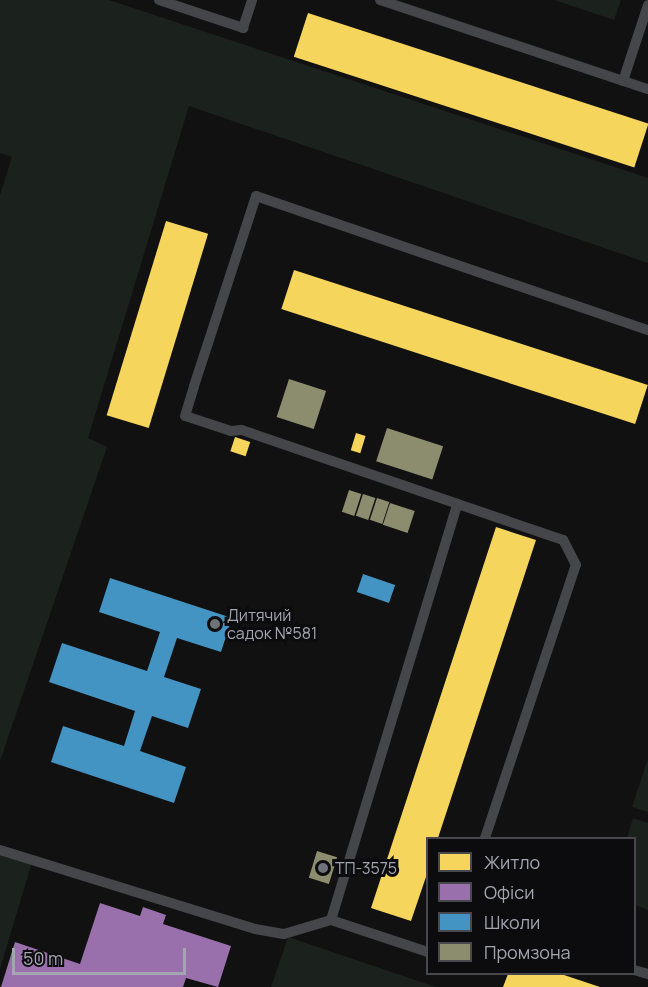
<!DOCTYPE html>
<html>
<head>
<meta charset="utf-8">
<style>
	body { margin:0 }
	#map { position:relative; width:648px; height:987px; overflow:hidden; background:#111; font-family:Manrope,sans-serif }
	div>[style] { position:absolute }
	.green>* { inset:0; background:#1b211d }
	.homes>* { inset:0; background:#f6d55c; transform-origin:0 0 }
	.offices>* { inset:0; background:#9970ab }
	.schools>* { inset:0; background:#4393c3; transform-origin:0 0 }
	.industry>* { inset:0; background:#8c8c6e; transform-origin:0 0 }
	.service>* { height:10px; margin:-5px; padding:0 5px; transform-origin:5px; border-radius:5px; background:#45464a }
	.dots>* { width:16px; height:16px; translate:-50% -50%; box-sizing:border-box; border:3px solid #0c0b0d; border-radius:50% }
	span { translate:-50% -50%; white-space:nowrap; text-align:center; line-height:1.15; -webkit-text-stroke:6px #0c0b0d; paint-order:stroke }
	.poi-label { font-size:16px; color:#a3a6b1 }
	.left { translate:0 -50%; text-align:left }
	.legend { position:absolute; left:426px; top:837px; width:210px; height:138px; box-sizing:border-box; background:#0c0b0d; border:2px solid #48494f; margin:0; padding:8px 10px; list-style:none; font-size:18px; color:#a3a6b1 }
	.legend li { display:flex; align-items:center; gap:12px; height:30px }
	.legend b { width:30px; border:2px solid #48494f }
	.scale { position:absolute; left:12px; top:948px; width:174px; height:27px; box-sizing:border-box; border:3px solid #a3a6b1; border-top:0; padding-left:8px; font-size:18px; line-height:21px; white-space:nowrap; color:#a3a6b1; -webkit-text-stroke:4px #0c0b0d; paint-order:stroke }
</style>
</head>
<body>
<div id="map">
	<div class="green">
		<div style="clip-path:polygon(0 0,109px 0,648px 178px,648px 263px,189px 106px,88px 438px,107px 447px,0 761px,0 195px,12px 157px,0 153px)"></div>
		<div style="clip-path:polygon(554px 0,621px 0,614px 20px)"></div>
		<div style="clip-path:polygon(648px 759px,648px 812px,632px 807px)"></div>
		<div style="clip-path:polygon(633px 818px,648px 823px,648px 910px,635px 905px,634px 838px,627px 838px)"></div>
		<div style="clip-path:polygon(0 850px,33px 859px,0 969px)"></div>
		<div style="clip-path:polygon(288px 937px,436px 987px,271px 987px)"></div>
	</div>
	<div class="homes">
		<div style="left:308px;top:13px;width:358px;height:46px;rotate:18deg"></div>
		<div style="left:166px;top:221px;width:44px;height:203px;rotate:17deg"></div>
		<div style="left:294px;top:270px;width:372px;height:41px;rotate:18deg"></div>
		<div style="left:356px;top:433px;width:10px;height:18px;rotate:17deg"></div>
		<div style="left:235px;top:437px;width:16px;height:15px;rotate:18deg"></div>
		<div style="clip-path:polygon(496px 527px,536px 540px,438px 838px,428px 838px,428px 871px,411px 921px,371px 908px)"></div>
		<div style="clip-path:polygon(508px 974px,561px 974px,600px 987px,503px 987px)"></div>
	</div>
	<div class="offices">
		<div style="clip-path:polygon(100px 903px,140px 916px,143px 907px,166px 915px,163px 924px,231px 946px,218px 987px,186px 978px,183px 987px,1px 987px,15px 942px,80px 964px)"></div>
	</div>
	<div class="schools">
		<div style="left:363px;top:574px;width:34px;height:19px;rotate:19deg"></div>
		<div style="clip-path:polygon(110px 578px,232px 618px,221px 652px,177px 638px,164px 677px,201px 689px,188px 728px,152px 716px,140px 751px,186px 767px,174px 803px,51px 762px,63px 726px,124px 746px,135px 711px,49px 682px,62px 643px,147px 671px,160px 632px,99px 612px)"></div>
	</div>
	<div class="industry">
		<div style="left:289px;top:379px;width:39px;height:40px;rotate:18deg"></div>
		<div style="left:387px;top:428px;width:59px;height:35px;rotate:18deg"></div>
		<div style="left:349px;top:490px;width:13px;height:23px;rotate:18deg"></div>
		<div style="left:363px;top:494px;width:13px;height:23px;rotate:18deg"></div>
		<div style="left:377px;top:498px;width:13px;height:23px;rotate:18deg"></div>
		<div style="left:390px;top:503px;width:26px;height:23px;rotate:18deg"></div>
		<div style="left:317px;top:851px;width:21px;height:28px;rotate:17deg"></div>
	</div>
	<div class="service">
		<div style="left:159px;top:0;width:89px;rotate:18.4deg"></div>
		<div style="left:243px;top:28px;width:29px;rotate:-72deg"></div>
		<div style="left:380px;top:0;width:282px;rotate:18.4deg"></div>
		<div style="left:623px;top:81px;width:80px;rotate:-71.8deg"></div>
		<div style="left:485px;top:838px;width:288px;rotate:-71.6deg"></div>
		<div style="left:576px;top:565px;width:28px;rotate:-117deg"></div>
		<div style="left:563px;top:540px;width:340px;rotate:-161.1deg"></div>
		<div style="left:241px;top:430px;width:10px;rotate:174deg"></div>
		<div style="left:231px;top:431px;width:48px;rotate:-161.9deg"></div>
		<div style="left:185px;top:416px;width:31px;rotate:-73deg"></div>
		<div style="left:194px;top:386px;width:200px;rotate:-71.9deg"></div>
		<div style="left:256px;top:196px;width:414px;rotate:18.9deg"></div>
		<div style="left:0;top:850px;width:267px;rotate:17.2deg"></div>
		<div style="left:255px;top:929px;width:29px;rotate:10deg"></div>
		<div style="left:284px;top:934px;width:49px;rotate:-16.6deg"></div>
		<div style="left:331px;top:920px;width:102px;rotate:18.3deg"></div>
		<div style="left:331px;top:920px;width:435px;rotate:-73.1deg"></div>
		<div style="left:634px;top:970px;width:15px;rotate:16deg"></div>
	</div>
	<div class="dots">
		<div style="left:215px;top:624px;background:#707279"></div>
		<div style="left:323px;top:868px;background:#707279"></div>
	</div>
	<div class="poi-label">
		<span class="left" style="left:227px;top:624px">Дитячий<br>садок №581</span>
		<span class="left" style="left:335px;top:868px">ТП-3575</span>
	</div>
	<ul class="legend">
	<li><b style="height:16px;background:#f6d55c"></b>Житло</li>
	<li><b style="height:16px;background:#9970ab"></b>Офіси</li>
	<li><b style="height:16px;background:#4393c3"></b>Школи</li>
	<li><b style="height:16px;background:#8c8c6e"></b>Промзона</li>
	</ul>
	<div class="scale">50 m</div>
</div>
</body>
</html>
